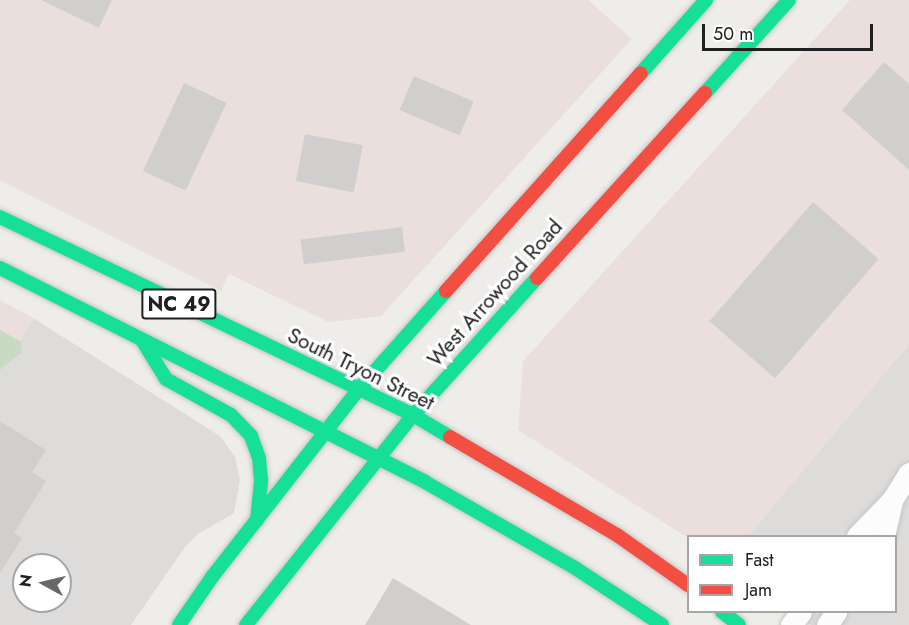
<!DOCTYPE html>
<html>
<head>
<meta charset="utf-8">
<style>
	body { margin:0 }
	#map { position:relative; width:909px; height:625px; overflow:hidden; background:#eeedea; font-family:Jost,sans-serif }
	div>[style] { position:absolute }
	.residential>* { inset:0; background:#dddcdb }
	.commercial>* { inset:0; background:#ebdfdd }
	.forest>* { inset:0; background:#c9dac2 }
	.building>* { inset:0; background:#d1cfcd; transform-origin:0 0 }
	.roads { filter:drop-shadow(0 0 2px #c5c5c4) drop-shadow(0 0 2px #c5c5c4) }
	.street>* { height:21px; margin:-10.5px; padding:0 10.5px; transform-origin:10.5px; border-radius:10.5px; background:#fcfcfc }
	.fast>* { height:14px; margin:-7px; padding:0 7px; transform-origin:7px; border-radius:7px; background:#16e098 }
	.jam>* { height:14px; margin:-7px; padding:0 7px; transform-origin:7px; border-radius:7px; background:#f24e42 }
	span { translate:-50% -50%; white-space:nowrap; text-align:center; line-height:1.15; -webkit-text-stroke:6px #fff; paint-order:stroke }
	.shield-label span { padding:2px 4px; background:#fff; border:2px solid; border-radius:4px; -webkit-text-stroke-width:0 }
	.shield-label { font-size:20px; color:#202020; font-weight:700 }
	.street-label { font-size:21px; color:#202020 }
	.legend { position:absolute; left:687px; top:535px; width:210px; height:78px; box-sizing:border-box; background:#fff; border:2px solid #a6a6a6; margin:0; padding:8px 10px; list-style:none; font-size:18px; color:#202020 }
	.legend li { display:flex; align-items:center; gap:12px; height:30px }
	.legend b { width:30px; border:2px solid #a6a6a6 }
	.north { position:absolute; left:12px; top:553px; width:60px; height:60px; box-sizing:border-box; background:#fff; border:2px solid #a6a6a6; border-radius:50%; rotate:278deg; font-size:16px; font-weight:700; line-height:24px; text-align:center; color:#202020 }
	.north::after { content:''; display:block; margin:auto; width:21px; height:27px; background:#686867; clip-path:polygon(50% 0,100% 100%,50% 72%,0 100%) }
	.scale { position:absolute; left:702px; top:24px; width:171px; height:27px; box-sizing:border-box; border:3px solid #202020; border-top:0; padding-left:8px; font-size:18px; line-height:21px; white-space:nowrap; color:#202020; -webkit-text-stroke:4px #fff; paint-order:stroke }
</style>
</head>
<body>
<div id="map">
	<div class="residential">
		<div style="clip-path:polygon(evenodd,33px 318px,220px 436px,235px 457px,240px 480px,234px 513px,198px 534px,185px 547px,131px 625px,0 625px,0 344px,20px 341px,33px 318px,24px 565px,60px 565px,60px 601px,24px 601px,24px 565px)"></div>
		<div style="clip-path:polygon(909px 344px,909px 625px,811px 625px,793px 612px,896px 612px,896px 536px,748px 536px)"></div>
	</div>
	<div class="commercial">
		<div style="clip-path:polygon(0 0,588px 0,632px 39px,381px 316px,328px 322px,229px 274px,221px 291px,0 180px)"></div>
		<div style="clip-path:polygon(850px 0,909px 0,909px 344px,748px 536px,688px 538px,518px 430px,523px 361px)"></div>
		<div style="clip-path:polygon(0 300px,33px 318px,20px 341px,0 344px)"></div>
	</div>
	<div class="forest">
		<div style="clip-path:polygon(0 330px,20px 341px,22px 352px,0 370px)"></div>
	</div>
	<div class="building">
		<div style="clip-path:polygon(41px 0,112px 0,99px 28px)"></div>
		<div style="clip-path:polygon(884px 62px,909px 84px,909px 170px,842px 110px)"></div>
		<div style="left:414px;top:76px;width:65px;height:37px;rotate:23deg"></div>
		<div style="left:184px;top:83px;width:47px;height:97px;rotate:25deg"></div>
		<div style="left:305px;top:134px;width:59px;height:48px;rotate:11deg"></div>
		<div style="left:813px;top:202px;width:87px;height:158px;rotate:41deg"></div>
		<div style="left:402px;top:227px;width:25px;height:102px;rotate:83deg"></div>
		<div style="clip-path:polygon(0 421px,46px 450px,32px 472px,46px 481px,14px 533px,22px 538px,0 573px)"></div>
		<div style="clip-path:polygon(393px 578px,471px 625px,365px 625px)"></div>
	</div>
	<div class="roads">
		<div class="street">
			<div style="left:857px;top:536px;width:50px;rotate:-45.8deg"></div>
			<div style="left:892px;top:500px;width:32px;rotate:-58deg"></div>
			<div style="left:884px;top:536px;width:37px;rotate:-77deg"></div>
			<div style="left:791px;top:625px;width:16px;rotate:-52deg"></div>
			<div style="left:827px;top:625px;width:16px;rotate:-55deg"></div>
		</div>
		<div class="fast">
			<div style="left:641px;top:73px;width:98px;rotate:-48.3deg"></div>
			<div style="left:705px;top:93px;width:125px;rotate:-47.9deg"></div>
			<div style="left:0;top:217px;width:458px;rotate:25.6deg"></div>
			<div style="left:413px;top:415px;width:43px;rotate:30.7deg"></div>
			<div style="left:0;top:268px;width:476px;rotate:26.7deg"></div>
			<div style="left:425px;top:482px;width:173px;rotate:29.8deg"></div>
			<div style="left:575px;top:568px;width:104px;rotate:33.2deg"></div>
			<div style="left:142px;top:340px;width:46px;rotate:58.4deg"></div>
			<div style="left:166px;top:379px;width:74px;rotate:29deg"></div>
			<div style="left:231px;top:415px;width:29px;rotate:46deg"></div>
			<div style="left:251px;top:436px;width:23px;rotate:70deg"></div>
			<div style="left:259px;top:458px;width:24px;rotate:85deg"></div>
			<div style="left:261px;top:482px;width:38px;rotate:96deg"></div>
			<div style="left:722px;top:612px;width:21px;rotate:37deg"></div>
			<div style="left:179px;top:625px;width:58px;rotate:-55.5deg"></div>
			<div style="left:212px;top:577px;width:239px;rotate:-52deg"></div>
			<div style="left:359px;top:389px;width:131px;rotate:-48.4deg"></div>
			<div style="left:246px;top:625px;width:268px;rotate:-51.5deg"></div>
			<div style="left:413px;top:415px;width:185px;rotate:-47.9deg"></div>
		</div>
		<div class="jam">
			<div style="left:537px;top:278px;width:250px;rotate:-47.8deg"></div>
			<div style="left:446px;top:291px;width:292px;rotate:-48.2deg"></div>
			<div style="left:450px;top:437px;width:194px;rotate:30.4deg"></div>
			<div style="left:617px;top:535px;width:87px;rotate:35.2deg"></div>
		</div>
	</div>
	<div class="shield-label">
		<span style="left:179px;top:304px">NC 49</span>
	</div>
	<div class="street-label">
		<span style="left:495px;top:293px;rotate:-48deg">West Arrowood Road</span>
		<span style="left:361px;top:369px;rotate:26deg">South Tryon Street</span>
	</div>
	<ul class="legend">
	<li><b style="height:8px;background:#16e098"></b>Fast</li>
	<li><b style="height:8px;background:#f24e42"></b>Jam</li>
	</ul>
	<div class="north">N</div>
	<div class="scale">50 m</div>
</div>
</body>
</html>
